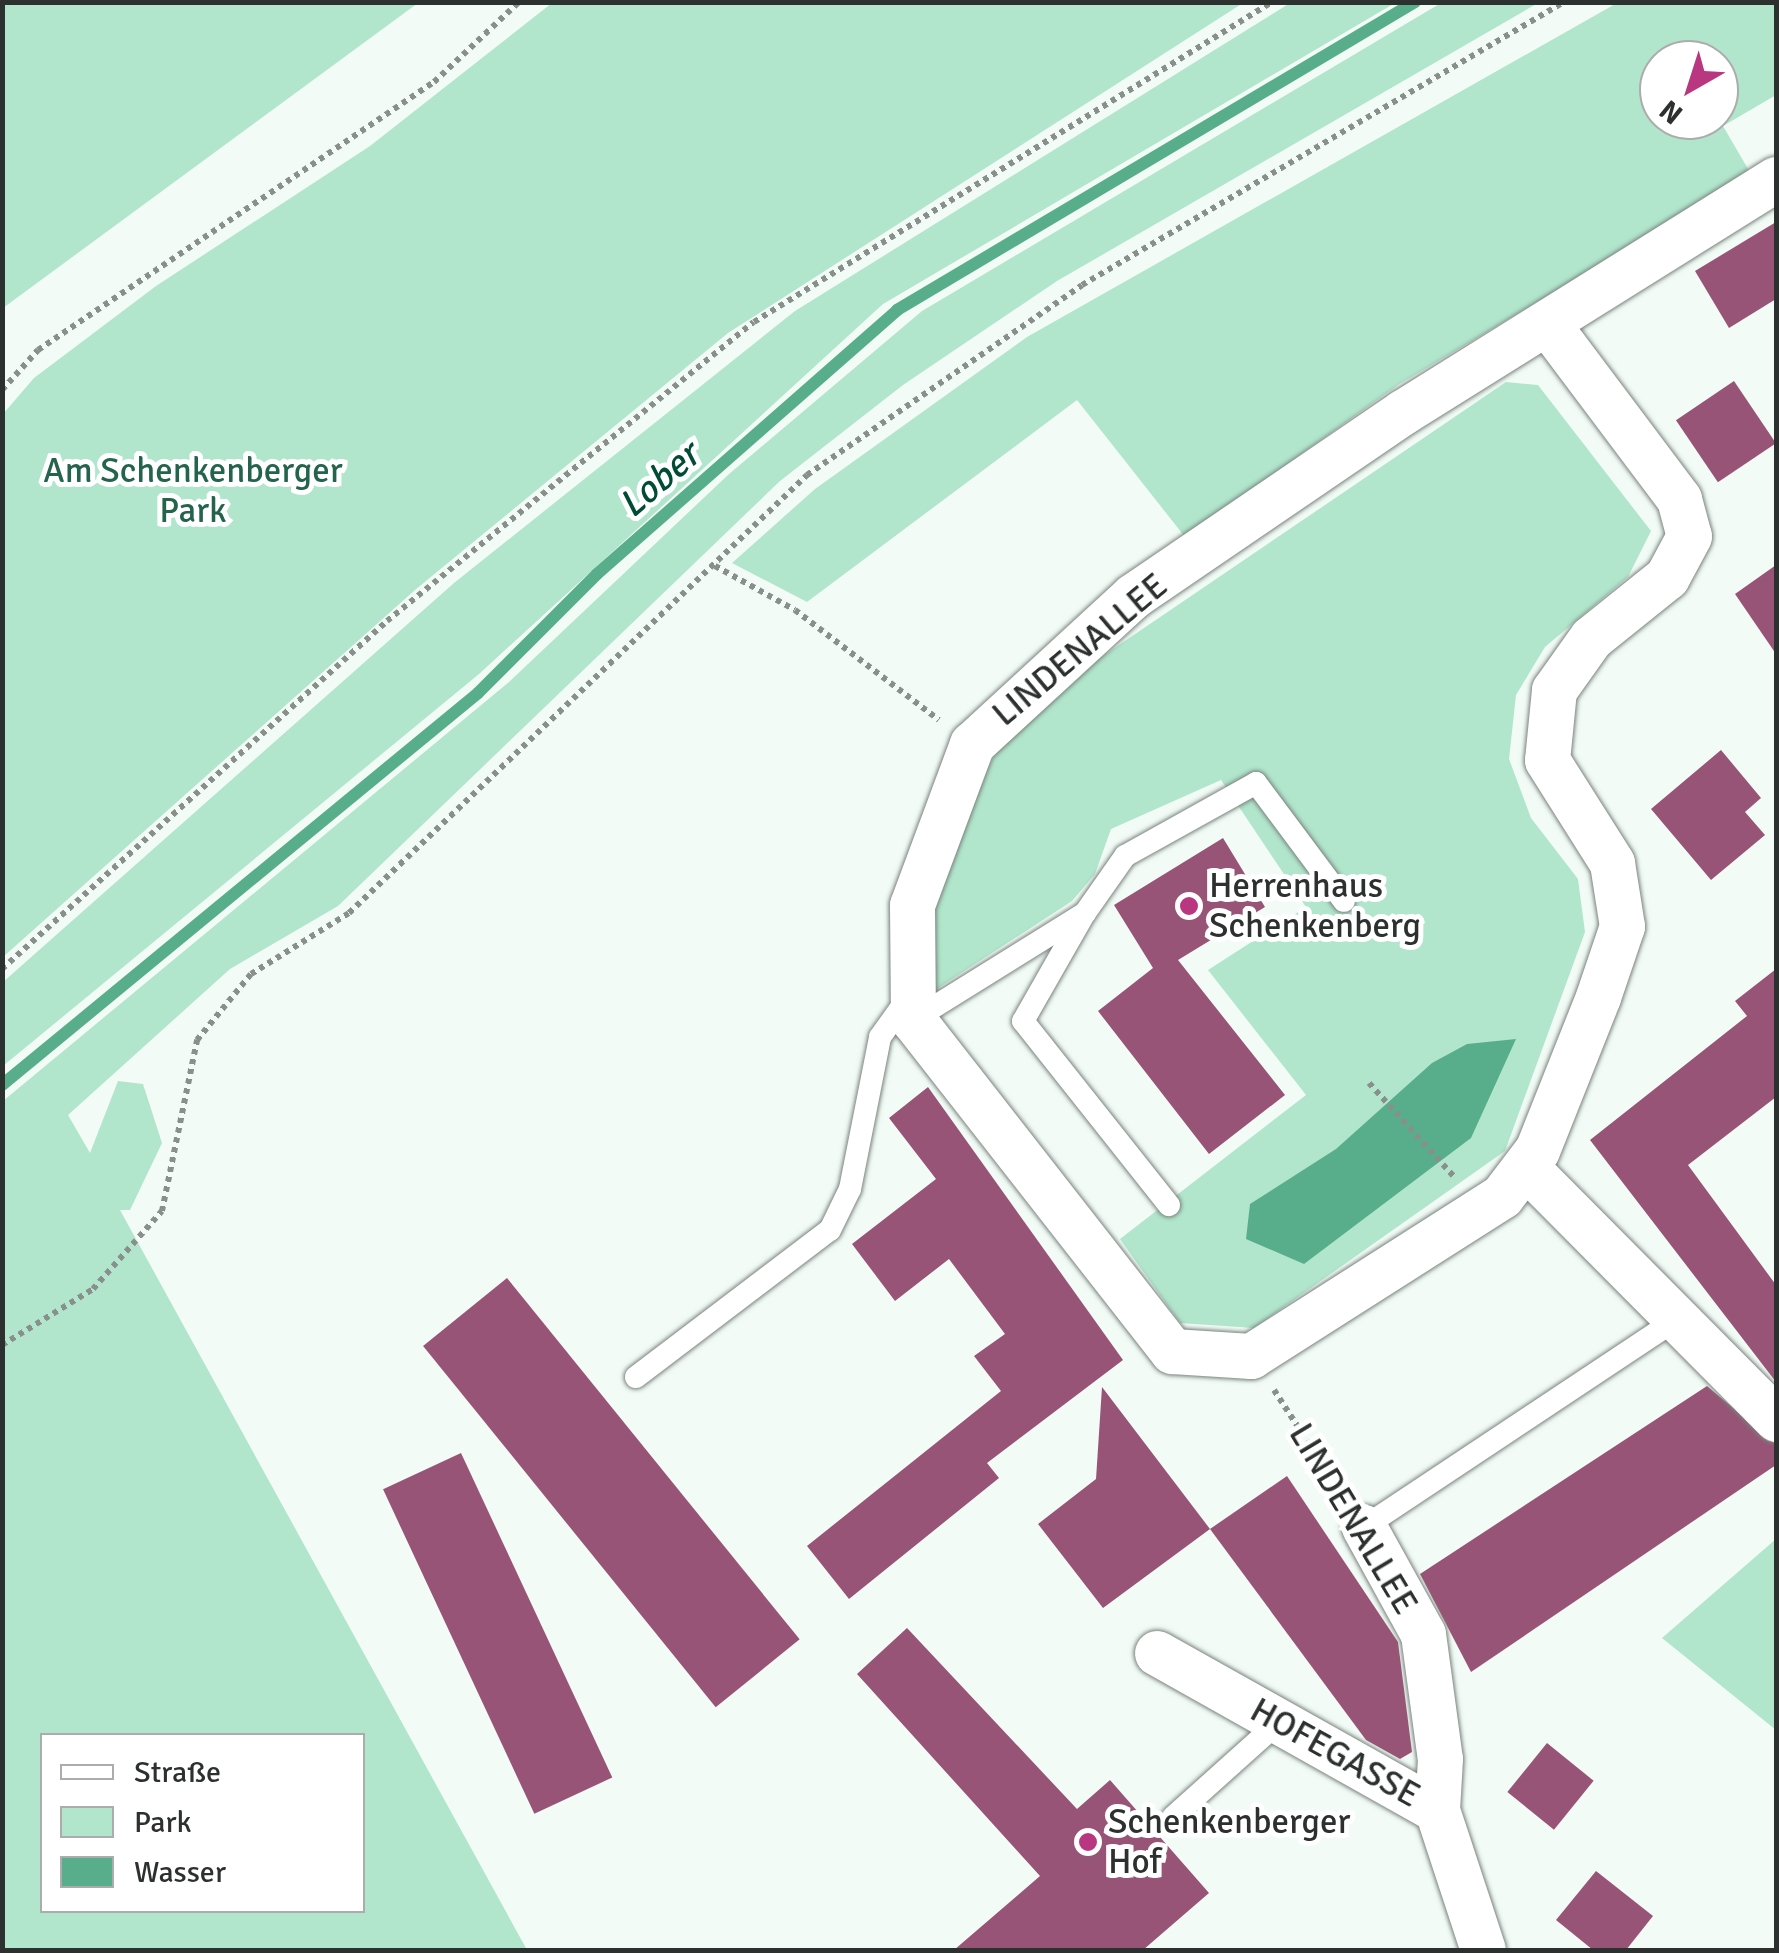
<!DOCTYPE html>
<html>
<head>
<meta charset="utf-8">
<style>
	body { margin:0 }
	#map { position:relative; width:1779px; height:1953px; overflow:hidden; background:#f2fbf6; font-family:Signika,sans-serif }
	div>[style] { position:absolute }
	.green>* { inset:0; background:#b1e6cd }
	.water>* { inset:0; background:#58ae8b }
	.stream>* { height:12px; margin:-6px; padding:0 6px; transform-origin:6px; border-radius:6px; background:#58ae8b }
	.building>* { inset:0; background:#985476; transform-origin:0 0 }
	.path>* { height:6px; margin-top:-3px; transform-origin:0; background:repeating-linear-gradient(90deg,#89908c 0 5px,transparent 0 10px) }
	.roads { filter:drop-shadow(0 0 2px #7a837e) drop-shadow(0 0 2px #7a837e) }
	.service>* { height:22px; margin:-11px; padding:0 11px; transform-origin:11px; border-radius:11px; background:#fff }
	.minor>* { height:45px; margin:-22.5px; padding:0 22.5px; transform-origin:22.5px; border-radius:22.5px; background:#fff }
	.dots>* { width:28px; height:28px; translate:-50% -50%; box-sizing:border-box; border:5px solid #fff; border-radius:50% }
	span { translate:-50% -50%; white-space:nowrap; text-align:center; line-height:1.15; -webkit-text-stroke:10px #fff; paint-order:stroke }
	.park-label { font-size:35px; color:#24644c }
	.street-label { font-size:35px; color:#2c302e }
	.poi-label { font-size:35px; color:#2c302e }
	.left { translate:0 -50%; text-align:left }
	.water-label { font-size:38px; color:#004c35; font-style:italic }
	.frame { position:absolute; inset:0; border:5px solid #2c302e; pointer-events:none }
	.legend { position:absolute; left:40px; top:1733px; width:325px; height:180px; box-sizing:border-box; background:#fff; border:2px solid #abacab; margin:0; padding:12px 18px; list-style:none; font-size:30px; color:#2c302e }
	.legend li { display:flex; align-items:center; gap:20px; height:50px }
	.legend b { width:50px; border:2px solid #abacab }
	.north { position:absolute; left:1639px; top:40px; width:100px; height:100px; box-sizing:border-box; background:#fff; border:2px solid #abacab; border-radius:50%; rotate:219deg; font-size:28px; font-weight:700; line-height:40px; text-align:center; color:#2c302e }
	.north::after { content:''; display:block; margin:auto; width:35px; height:45px; background:#b93781; clip-path:polygon(50% 0,100% 100%,50% 72%,0 100%) }
</style>
</head>
<body>
<div id="map">
	<div class="green">
		<div style="clip-path:polygon(3px 2px,418px 2px,418px 3px,3px 308px)"></div>
		<div style="clip-path:polygon(552px 3px,1243px 3px,728px 333px,415px 590px,3px 957px,3px 414px,34px 378px,156px 286px,370px 146px)"></div>
		<div style="clip-path:polygon(1290px 3px,1395px 3px,883px 304px,479px 674px,3px 1066px,3px 982px,454px 583px,795px 311px)"></div>
		<div style="clip-path:polygon(evenodd,1441px 3px,1538px 3px,1057px 281px,903px 385px,780px 481px,338px 906px,230px 969px,68px 1115px,90px 1153px,118px 1081px,143px 1084px,162px 1143px,130px 1210px,120px 1210px,527px 1950px,3px 1950px,3px 1101px,509px 682px,729px 474px,922px 311px,1441px 3px,42px 1736px,362px 1736px,362px 1910px,42px 1910px,42px 1736px)"></div>
		<div style="clip-path:polygon(evenodd,1617px 3px,1776px 3px,1776px 95px,1723px 126px,1751px 174px,1398px 385px,1185px 537px,1077px 400px,807px 602px,732px 563px,815px 489px,1027px 337px,1617px 3px,1659px 60px,1719px 60px,1719px 120px,1659px 120px,1659px 60px)"></div>
		<div style="clip-path:polygon(1506px 382px,1538px 385px,1651px 531px,1628px 577px,1545px 647px,1516px 695px,1509px 759px,1531px 818px,1578px 879px,1585px 932px,1505px 1151px,1254px 1328px,1180px 1323px,1120px 1239px,1306px 1095px,1208px 970px,1306px 907px,1221px 780px,1111px 829px,1095px 874px,1072px 901px,932px 992px,929px 908px,958px 824px,994px 756px,1066px 681px)"></div>
		<div style="clip-path:polygon(1776px 1539px,1776px 1730px,1662px 1638px)"></div>
	</div>
	<div class="water">
		<div style="clip-path:polygon(1516px 1039px,1471px 1138px,1304px 1264px,1246px 1239px,1250px 1204px,1336px 1149px,1432px 1063px,1467px 1044px)"></div>
	</div>
	<div class="stream">
		<div style="left:2px;top:1085px;width:617px;rotate:-39.47deg"></div>
		<div style="left:478px;top:693px;width:168px;rotate:-45deg"></div>
		<div style="left:597px;top:574px;width:400px;rotate:-41.3deg"></div>
		<div style="left:897px;top:310px;width:603px;rotate:-30.74deg"></div>
	</div>
	<div class="building">
		<div style="clip-path:polygon(1776px 222px,1776px 299px,1729px 328px,1695px 271px)"></div>
		<div style="left:1734px;top:381px;width:75px;height:70px;rotate:56deg"></div>
		<div style="clip-path:polygon(1776px 565px,1776px 654px,1735px 594px)"></div>
		<div style="clip-path:polygon(1721px 750px,1761px 798px,1745px 812px,1765px 835px,1711px 880px,1651px 809px)"></div>
		<div style="clip-path:polygon(1223px 838px,1265px 907px,1178px 960px,1285px 1095px,1209px 1154px,1098px 1011px,1153px 968px,1114px 905px)"></div>
		<div style="clip-path:polygon(1776px 969px,1776px 1097px,1688px 1165px,1776px 1285px,1776px 1382px,1590px 1140px,1747px 1016px,1735px 1001px)"></div>
		<div style="clip-path:polygon(928px 1087px,1123px 1360px,987px 1463px,999px 1478px,849px 1599px,807px 1546px,1001px 1391px,974px 1356px,1005px 1334px,949px 1259px,895px 1301px,852px 1244px,936px 1179px,889px 1118px)"></div>
		<div style="left:507px;top:1278px;width:465px;height:108px;rotate:51deg"></div>
		<div style="clip-path:polygon(1707px 1386px,1776px 1444px,1776px 1465px,1471px 1672px,1420px 1574px)"></div>
		<div style="clip-path:polygon(1102px 1387px,1210px 1529px,1103px 1608px,1038px 1524px,1096px 1479px)"></div>
		<div style="left:461px;top:1453px;width:358px;height:86px;rotate:65deg"></div>
		<div style="clip-path:polygon(1287px 1476px,1398px 1642px,1412px 1752px,1400px 1759px,1366px 1740px,1210px 1529px)"></div>
		<div style="clip-path:polygon(907px 1628px,1077px 1809px,1110px 1780px,1209px 1893px,1143px 1950px,954px 1950px,1040px 1876px,857px 1674px)"></div>
		<div style="left:1547px;top:1743px;width:60px;height:63px;rotate:39deg"></div>
		<div style="clip-path:polygon(1596px 1871px,1653px 1916px,1626px 1950px,1593px 1950px,1556px 1920px)"></div>
	</div>
	<div class="path">
		<div style="left:2px;top:390px;width:54px;rotate:-48deg"></div>
		<div style="left:38px;top:350px;width:478px;rotate:-34.1deg"></div>
		<div style="left:434px;top:82px;width:117px;rotate:-43.3deg"></div>
		<div style="left:715px;top:566px;width:91px;rotate:28.8deg"></div>
		<div style="left:795px;top:610px;width:181px;rotate:37.4deg"></div>
		<div style="left:2px;top:969px;width:519px;rotate:-42.11deg"></div>
		<div style="left:387px;top:621px;width:473px;rotate:-39.2deg"></div>
		<div style="left:754px;top:322px;width:609px;rotate:-31.71deg"></div>
		<div style="left:1369px;top:1083px;width:128px;rotate:47.8deg"></div>
		<div style="left:2px;top:1345px;width:107px;rotate:-31.6deg"></div>
		<div style="left:93px;top:1289px;width:104px;rotate:-48.5deg"></div>
		<div style="left:162px;top:1211px;width:175px;rotate:-78.4deg"></div>
		<div style="left:197px;top:1040px;width:85px;rotate:-50.7deg"></div>
		<div style="left:251px;top:974px;width:115px;rotate:-31.9deg"></div>
		<div style="left:349px;top:913px;width:634px;rotate:-43.72deg"></div>
		<div style="left:807px;top:475px;width:334px;rotate:-34.6deg"></div>
		<div style="left:1082px;top:285px;width:559px;rotate:-30.42deg"></div>
		<div style="left:1274px;top:1390px;width:123px;rotate:57deg"></div>
	</div>
	<div class="roads">
		<div class="service">
			<div style="left:1083px;top:916px;width:121px;rotate:119.7deg"></div>
			<div style="left:1023px;top:1021px;width:235px;rotate:51.6deg"></div>
			<div style="left:913px;top:1020px;width:203px;rotate:-31.9deg"></div>
			<div style="left:1085px;top:913px;width:70px;rotate:-54.9deg"></div>
			<div style="left:1125px;top:856px;width:150px;rotate:-29.1deg"></div>
			<div style="left:1256px;top:783px;width:147px;rotate:53.3deg"></div>
			<div style="left:636px;top:1377px;width:243px;rotate:-37.2deg"></div>
			<div style="left:830px;top:1230px;width:46px;rotate:-64deg"></div>
			<div style="left:850px;top:1189px;width:155px;rotate:-78.8deg"></div>
			<div style="left:880px;top:1037px;width:48px;rotate:-54.3deg"></div>
			<div style="left:1364px;top:1527px;width:371px;rotate:-33.6deg"></div>
			<div style="left:1173px;top:1817px;width:142px;rotate:-41.9deg"></div>
		</div>
		<div class="minor">
			<div style="left:1550px;top:327px;width:215px;rotate:53.1deg"></div>
			<div style="left:1679px;top:499px;width:38px;rotate:75deg"></div>
			<div style="left:1689px;top:536px;width:47px;rotate:118.2deg"></div>
			<div style="left:1667px;top:577px;width:97px;rotate:141.2deg"></div>
			<div style="left:1591px;top:638px;width:64px;rotate:125.4deg"></div>
			<div style="left:1554px;top:690px;width:70px;rotate:95.7deg"></div>
			<div style="left:1547px;top:760px;width:122px;rotate:57.7deg"></div>
			<div style="left:1612px;top:863px;width:64px;rotate:81deg"></div>
			<div style="left:1622px;top:926px;width:75px;rotate:108.7deg"></div>
			<div style="left:1598px;top:997px;width:165px;rotate:111.7deg"></div>
			<div style="left:1537px;top:1150px;width:58px;rotate:127.3deg"></div>
			<div style="left:1502px;top:1196px;width:298px;rotate:147.5deg"></div>
			<div style="left:1251px;top:1356px;width:79px;rotate:-176.4deg"></div>
			<div style="left:1172px;top:1351px;width:420px;rotate:-128deg"></div>
			<div style="left:913px;top:1020px;width:115px;rotate:-90.5deg"></div>
			<div style="left:912px;top:905px;width:172px;rotate:-69.6deg"></div>
			<div style="left:972px;top:744px;width:219px;rotate:-42.6deg"></div>
			<div style="left:1133px;top:596px;width:327px;rotate:-34.3deg"></div>
			<div style="left:1403px;top:412px;width:440px;rotate:-32deg"></div>
			<div style="left:1527px;top:1168px;width:354px;rotate:45.2deg"></div>
			<div style="left:1364px;top:1527px;width:122px;rotate:61.1deg"></div>
			<div style="left:1423px;top:1634px;width:126px;rotate:82.3deg"></div>
			<div style="left:1440px;top:1759px;width:51px;rotate:93.4deg"></div>
			<div style="left:1157px;top:1653px;width:321px;rotate:29.3deg"></div>
			<div style="left:1437px;top:1810px;width:147px;rotate:71.8deg"></div>
		</div>
	</div>
	<div class="dots">
		<div style="left:1189px;top:906px;background:#b93781"></div>
		<div style="left:1088px;top:1842px;background:#b93781"></div>
	</div>
	<div class="park-label">
		<span style="left:193px;top:491px">Am Schenkenberger<br>Park</span>
	</div>
	<div class="street-label">
		<span style="left:1080px;top:650px;rotate:-40deg">LINDENALLEE</span>
		<span style="left:1353px;top:1519px;rotate:59deg">LINDENALLEE</span>
		<span style="left:1335px;top:1753px;rotate:29deg">HOFEGASSE</span>
	</div>
	<div class="poi-label">
		<span class="left" style="left:1209px;top:906px">Herrenhaus<br>Schenkenberg</span>
		<span class="left" style="left:1108px;top:1842px">Schenkenberger<br>Hof</span>
	</div>
	<div class="water-label">
		<span style="left:659px;top:480px;rotate:-41deg">Lober</span>
	</div>
	<div class="frame"></div>
	<ul class="legend">
	<li><b style="height:12px;background:#fff"></b>Straße</li>
	<li><b style="height:28px;background:#b1e6cd"></b>Park</li>
	<li><b style="height:28px;background:#58ae8b"></b>Wasser</li>
	</ul>
	<div class="north">N</div>
</div>
</body>
</html>
